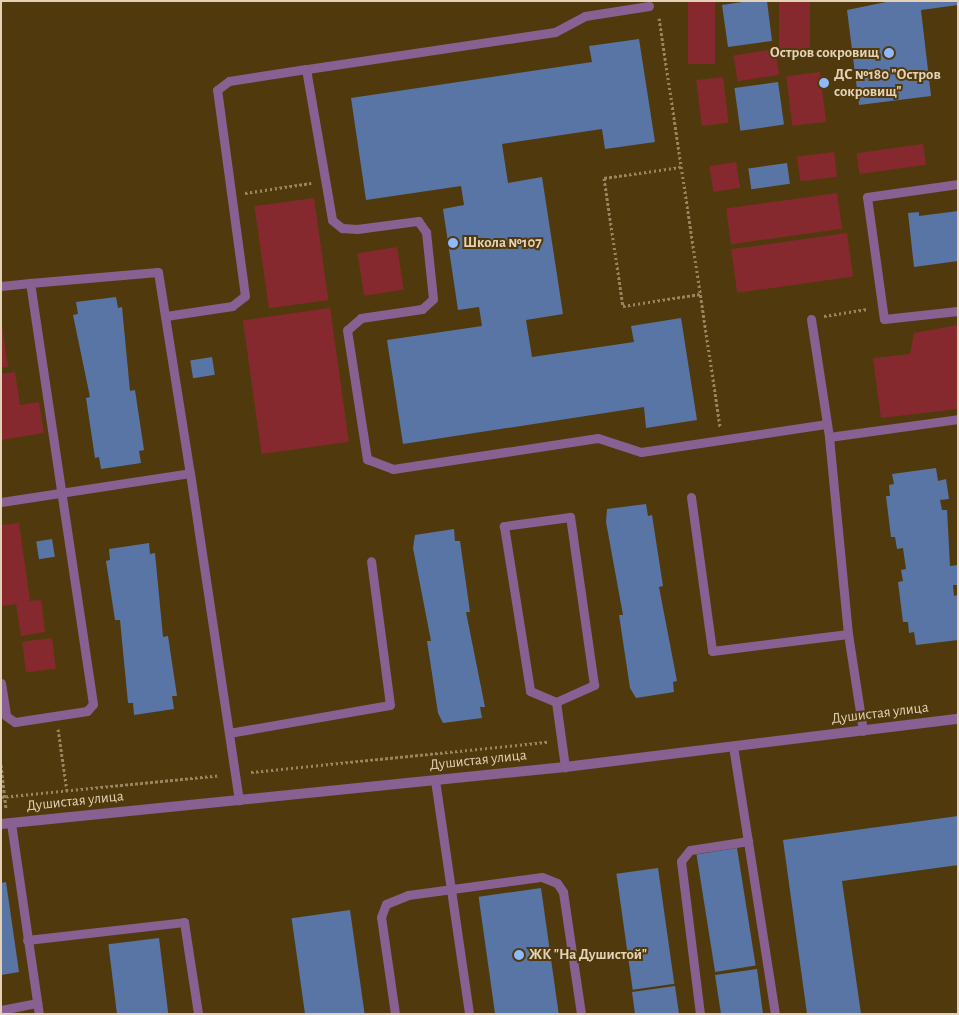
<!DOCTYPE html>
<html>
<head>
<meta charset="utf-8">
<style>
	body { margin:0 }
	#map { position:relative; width:959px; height:1015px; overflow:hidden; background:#503a0d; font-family:"Alegreya Sans",sans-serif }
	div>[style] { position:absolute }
	.green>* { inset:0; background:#85292f; transform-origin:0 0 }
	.building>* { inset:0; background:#5875a6; transform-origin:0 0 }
	.path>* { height:3px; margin-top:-1.5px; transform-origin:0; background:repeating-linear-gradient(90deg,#98845f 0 2.5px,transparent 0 5px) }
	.service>* { height:9px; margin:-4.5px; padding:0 4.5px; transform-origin:4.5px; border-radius:4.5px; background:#886091 }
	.minor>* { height:10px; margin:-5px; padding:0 5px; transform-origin:5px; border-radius:5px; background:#886091 }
	.dots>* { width:14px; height:14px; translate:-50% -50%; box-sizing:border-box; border:2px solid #503a0d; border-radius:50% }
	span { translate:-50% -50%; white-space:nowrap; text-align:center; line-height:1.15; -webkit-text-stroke:4px #503a0d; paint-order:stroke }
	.poi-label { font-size:15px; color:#e3d2b6; font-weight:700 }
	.right { translate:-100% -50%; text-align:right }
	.left { translate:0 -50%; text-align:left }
	.street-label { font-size:15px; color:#e3d2b6 }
	.frame { position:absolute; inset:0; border:2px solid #e3d2b6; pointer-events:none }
</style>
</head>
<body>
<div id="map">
	<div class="green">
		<div style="left:688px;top:1px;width:27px;height:63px"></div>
		<div style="left:779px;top:1px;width:31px;height:57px"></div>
		<div style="left:775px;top:49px;width:26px;height:42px;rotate:81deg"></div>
		<div style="left:820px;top:72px;width:50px;height:34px;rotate:83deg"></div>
		<div style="left:723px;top:77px;width:46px;height:27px;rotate:83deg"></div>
		<div style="left:923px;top:144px;width:21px;height:67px;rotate:82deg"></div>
		<div style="left:834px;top:152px;width:25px;height:37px;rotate:83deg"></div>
		<div style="left:736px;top:162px;width:26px;height:27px;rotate:81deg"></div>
		<div style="left:837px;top:193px;width:36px;height:112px;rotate:82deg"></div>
		<div style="left:314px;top:198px;width:103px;height:60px;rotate:82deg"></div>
		<div style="left:847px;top:233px;width:44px;height:117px;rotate:82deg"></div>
		<div style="left:397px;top:247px;width:43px;height:40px;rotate:81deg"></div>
		<div style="left:330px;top:308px;width:135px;height:88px;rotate:82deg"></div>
		<div style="clip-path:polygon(1px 319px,8px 367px,1px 368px)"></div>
		<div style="clip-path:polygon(958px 325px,958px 409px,881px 418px,873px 358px,910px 354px,914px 333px)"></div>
		<div style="clip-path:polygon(15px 372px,20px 405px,39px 402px,44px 433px,1px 440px,1px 374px)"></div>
		<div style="clip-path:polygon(19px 523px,30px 601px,41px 600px,45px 632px,21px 636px,16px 604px,2px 606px,1px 601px,1px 525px)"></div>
		<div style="left:52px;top:638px;width:31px;height:30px;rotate:83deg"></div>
	</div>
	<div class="building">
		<div style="clip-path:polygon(749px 1px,767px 1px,772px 41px,728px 47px,722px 5px)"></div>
		<div style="clip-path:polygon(891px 1px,958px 1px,958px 5px,921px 10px,931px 96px,859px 105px,847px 10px)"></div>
		<div style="clip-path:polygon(639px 39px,655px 142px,605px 149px,602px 129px,502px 144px,508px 183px,542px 177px,563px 314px,526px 320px,532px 357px,634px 342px,631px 326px,681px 318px,697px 420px,646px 428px,644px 407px,403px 444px,387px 340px,482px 326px,479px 307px,458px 310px,443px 209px,464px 205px,461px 186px,366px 200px,351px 98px,592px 62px,589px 46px)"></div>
		<div style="left:778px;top:82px;width:43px;height:44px;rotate:82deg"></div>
		<div style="left:787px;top:163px;width:21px;height:39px;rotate:82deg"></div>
		<div style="clip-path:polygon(958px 211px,958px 261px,914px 267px,908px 213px,919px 212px,919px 216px)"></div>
		<div style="clip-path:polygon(116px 297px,118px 308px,122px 307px,130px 391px,135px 390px,144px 450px,139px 451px,141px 463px,101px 469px,99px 457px,95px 458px,86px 398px,90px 397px,73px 315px,78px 314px,76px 302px)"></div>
		<div style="left:212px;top:357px;width:18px;height:22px;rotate:81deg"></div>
		<div style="clip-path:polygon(936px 468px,938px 481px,946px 479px,949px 499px,940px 500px,942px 510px,947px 510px,950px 566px,958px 565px,958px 585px,953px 585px,954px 596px,958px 595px,958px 640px,916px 645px,914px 632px,909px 633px,908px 622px,903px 622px,898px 582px,903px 581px,901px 570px,906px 569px,903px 548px,897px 549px,895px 537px,891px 537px,886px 496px,890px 496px,889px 485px,894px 484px,892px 474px)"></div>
		<div style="clip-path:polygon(646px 504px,648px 516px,652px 515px,663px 586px,659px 587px,677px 681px,673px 682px,674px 692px,636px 698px,630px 688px,619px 615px,623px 615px,606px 522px,607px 509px)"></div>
		<div style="clip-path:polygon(454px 529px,455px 541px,460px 541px,470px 612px,466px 612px,485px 707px,480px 707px,482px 718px,443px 723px,438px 713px,427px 641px,431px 641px,413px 548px,415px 535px)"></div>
		<div style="left:52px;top:539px;width:18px;height:16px;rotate:81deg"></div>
		<div style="clip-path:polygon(149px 543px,150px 554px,155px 553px,163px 637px,168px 636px,177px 696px,172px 696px,174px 709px,134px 715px,133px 703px,128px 703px,120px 620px,115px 620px,106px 561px,110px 560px,109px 549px)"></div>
		<div style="clip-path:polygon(958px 816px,958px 865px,842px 881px,861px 1014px,807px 1014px,783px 840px)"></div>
		<div style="left:737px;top:848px;width:119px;height:41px;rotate:81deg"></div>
		<div style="left:658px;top:868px;width:117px;height:42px;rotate:82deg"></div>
		<div style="clip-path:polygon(6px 882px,19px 972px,1px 975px,1px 883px)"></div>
		<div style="left:541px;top:888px;width:127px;height:63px;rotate:82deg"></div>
		<div style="left:350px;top:910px;width:105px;height:59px;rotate:82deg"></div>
		<div style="left:159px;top:938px;width:77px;height:51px;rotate:83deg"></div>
		<div style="clip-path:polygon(757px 969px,763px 1014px,721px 1014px,715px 975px)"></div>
		<div style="clip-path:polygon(675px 986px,679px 1014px,635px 1014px,632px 992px)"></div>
	</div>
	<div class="path">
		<div style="left:659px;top:18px;width:414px;rotate:81.5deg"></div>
		<div style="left:681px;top:167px;width:78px;rotate:171.9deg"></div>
		<div style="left:604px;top:178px;width:129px;rotate:81.6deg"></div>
		<div style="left:623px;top:306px;width:78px;rotate:-8.9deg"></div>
		<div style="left:245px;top:193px;width:67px;rotate:-8.6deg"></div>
		<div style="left:824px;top:316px;width:44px;rotate:-9.2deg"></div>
		<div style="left:58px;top:729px;width:63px;rotate:81.7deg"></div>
		<div style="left:1px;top:765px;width:44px;rotate:83.5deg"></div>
		<div style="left:251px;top:772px;width:299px;rotate:-5.8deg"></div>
		<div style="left:1px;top:797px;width:220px;rotate:-5.7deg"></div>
	</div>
	<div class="service">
		<div style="left:649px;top:6px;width:65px;rotate:171.1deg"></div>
		<div style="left:585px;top:16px;width:34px;rotate:152deg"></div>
		<div style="left:555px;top:32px;width:252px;rotate:171.5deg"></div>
		<div style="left:306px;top:69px;width:153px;rotate:80.2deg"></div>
		<div style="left:332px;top:220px;width:13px;rotate:39deg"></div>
		<div style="left:342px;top:228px;width:15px;rotate:4deg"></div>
		<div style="left:357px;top:229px;width:62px;rotate:-7.5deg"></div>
		<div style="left:418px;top:221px;width:14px;rotate:54deg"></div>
		<div style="left:426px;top:232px;width:67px;rotate:84deg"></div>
		<div style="left:433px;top:299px;width:15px;rotate:138deg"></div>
		<div style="left:422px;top:309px;width:62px;rotate:171.6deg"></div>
		<div style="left:361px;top:318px;width:18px;rotate:139deg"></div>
		<div style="left:347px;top:330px;width:131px;rotate:81.2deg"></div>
		<div style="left:367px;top:459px;width:28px;rotate:21deg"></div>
		<div style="left:393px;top:469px;width:207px;rotate:-8.6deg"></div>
		<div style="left:598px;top:438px;width:45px;rotate:18deg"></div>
		<div style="left:641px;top:452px;width:188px;rotate:-8.6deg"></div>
		<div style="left:958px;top:184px;width:92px;rotate:171.9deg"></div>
		<div style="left:867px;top:197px;width:123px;rotate:82.1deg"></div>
		<div style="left:884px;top:319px;width:74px;rotate:-6.2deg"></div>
		<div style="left:1px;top:286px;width:29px;rotate:-6deg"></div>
		<div style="left:166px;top:316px;width:67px;rotate:-8.6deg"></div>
		<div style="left:232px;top:306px;width:16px;rotate:-38deg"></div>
		<div style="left:245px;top:296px;width:208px;rotate:-97.7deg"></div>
		<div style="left:217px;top:90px;width:15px;rotate:-37deg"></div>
		<div style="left:229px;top:81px;width:78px;rotate:-8.9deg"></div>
		<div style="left:811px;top:319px;width:119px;rotate:81.3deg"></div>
		<div style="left:829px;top:437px;width:198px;rotate:84.5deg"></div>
		<div style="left:848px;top:634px;width:98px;rotate:81.2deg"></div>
		<div style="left:829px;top:437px;width:130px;rotate:-7.9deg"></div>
		<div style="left:691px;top:497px;width:155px;rotate:82.2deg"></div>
		<div style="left:712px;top:651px;width:137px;rotate:-7.1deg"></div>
		<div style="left:1px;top:502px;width:191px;rotate:-8.7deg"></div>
		<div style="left:190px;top:473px;width:331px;rotate:81.5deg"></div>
		<div style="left:1px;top:683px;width:33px;rotate:81deg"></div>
		<div style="left:6px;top:716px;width:11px;rotate:34deg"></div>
		<div style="left:15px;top:722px;width:73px;rotate:-8.7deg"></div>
		<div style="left:87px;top:711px;width:9px;rotate:-49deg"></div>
		<div style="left:93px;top:704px;width:426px;rotate:-98.5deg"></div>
		<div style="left:30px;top:283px;width:128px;rotate:-4.9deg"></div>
		<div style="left:158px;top:272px;width:204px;rotate:81deg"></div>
		<div style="left:556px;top:702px;width:42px;rotate:-24.1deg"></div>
		<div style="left:594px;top:685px;width:170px;rotate:-98.1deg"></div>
		<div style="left:570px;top:517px;width:67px;rotate:172.2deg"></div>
		<div style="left:504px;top:526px;width:167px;rotate:81deg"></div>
		<div style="left:530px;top:691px;width:28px;rotate:23deg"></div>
		<div style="left:556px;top:702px;width:66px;rotate:82.1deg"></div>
		<div style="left:229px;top:733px;width:163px;rotate:-9.9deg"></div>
		<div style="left:390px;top:705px;width:145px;rotate:-97.5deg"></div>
		<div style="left:733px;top:746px;width:271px;rotate:81.1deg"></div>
		<div style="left:435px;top:780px;width:236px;rotate:81.7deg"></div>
		<div style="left:11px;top:823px;width:193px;rotate:81.7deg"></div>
		<div style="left:27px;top:940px;width:158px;rotate:-6.5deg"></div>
		<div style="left:184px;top:922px;width:93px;rotate:81.3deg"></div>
		<div style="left:1px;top:1010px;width:37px;rotate:-11deg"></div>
		<div style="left:395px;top:1014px;width:98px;rotate:-98.2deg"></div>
		<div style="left:381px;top:917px;width:14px;rotate:-69deg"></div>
		<div style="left:386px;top:904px;width:24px;rotate:-22deg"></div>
		<div style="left:408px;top:895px;width:135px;rotate:-7.7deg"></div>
		<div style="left:542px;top:877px;width:16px;rotate:22deg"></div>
		<div style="left:557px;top:883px;width:11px;rotate:56deg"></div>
		<div style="left:563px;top:892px;width:123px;rotate:81.6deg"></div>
		<div style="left:700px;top:1014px;width:154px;rotate:-97.1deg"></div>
		<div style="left:681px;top:861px;width:14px;rotate:-51deg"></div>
		<div style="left:690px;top:850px;width:59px;rotate:-8.8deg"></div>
	</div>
	<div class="minor">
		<div style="left:1px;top:824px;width:567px;rotate:-5.77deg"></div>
		<div style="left:565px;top:767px;width:396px;rotate:-7deg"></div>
	</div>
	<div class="dots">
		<div style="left:889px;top:53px;background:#8fb8fd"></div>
		<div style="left:824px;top:83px;background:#8fb8fd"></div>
		<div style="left:453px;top:243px;background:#8fb8fd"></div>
		<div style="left:519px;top:955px;background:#8fb8fd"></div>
	</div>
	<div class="poi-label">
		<span class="right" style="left:879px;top:53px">Остров сокровищ</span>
		<span class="left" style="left:834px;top:83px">ДС №180 "Остров<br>сокровищ"</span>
		<span class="left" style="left:463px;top:243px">Школа №107</span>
		<span class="left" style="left:529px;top:955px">ЖК "На Душистой"</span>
	</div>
	<div class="street-label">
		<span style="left:880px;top:713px;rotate:-7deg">Душистая улица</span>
		<span style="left:478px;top:760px;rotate:-6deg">Душистая улица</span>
		<span style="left:75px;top:801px;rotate:-6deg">Душистая улица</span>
	</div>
	<div class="frame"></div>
</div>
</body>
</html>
